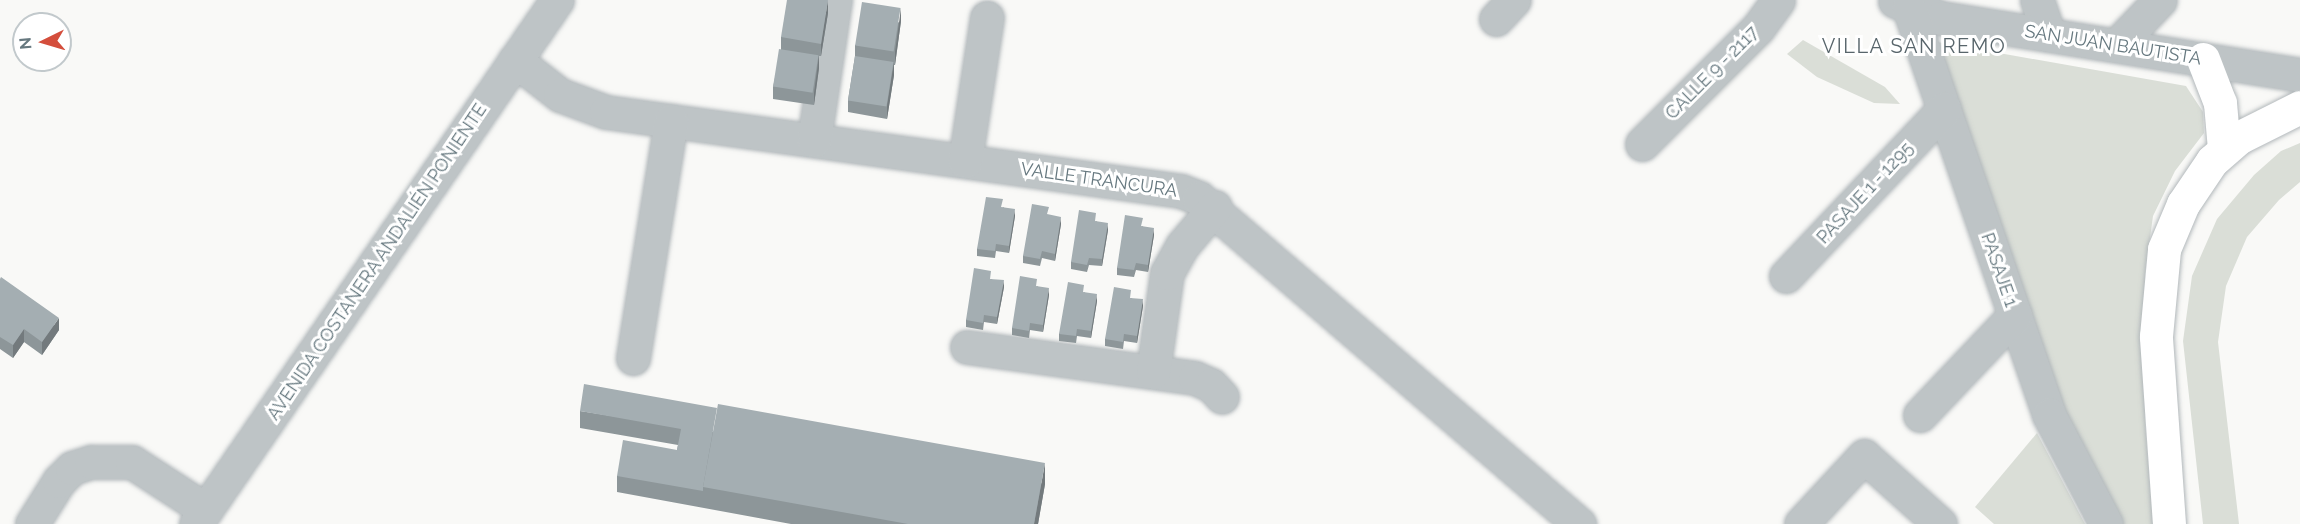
<!DOCTYPE html>
<html>
<head>
<meta charset="utf-8">
<style>
	body { margin:0 }
	#map { position:relative; width:2300px; height:524px; overflow:hidden; background:#f9f9f7; font-family:Raleway,sans-serif }
	div>[style] { position:absolute }
	.green>* { inset:0; background:#daded7 }
	.roads { filter:drop-shadow(0 0 2px #b2b8bb) drop-shadow(0 0 2px #b2b8bb) }
	.minor>* { height:33px; margin:-16.5px; padding:0 16.5px; transform-origin:16.5px; border-radius:16.5px; background:#bec4c6 }
	.major>* { height:33px; margin:-16.5px; padding:0 16.5px; transform-origin:16.5px; border-radius:16.5px; background:#fff }
	.wall>* { inset:0; background:#8d9699 }
	.shaded-wall>* { inset:0; background:#737a7d }
	.building>* { inset:0; background:#a4aeb2; transform-origin:0 0 }
	span { translate:-50% -50%; white-space:nowrap; text-align:center; line-height:1.15; -webkit-text-stroke:6px #fff; paint-order:stroke }
	.street-label { font-size:18px; color:#66787f }
	.neighbourhood-label { font-size:20px; color:#58656b; letter-spacing:1.5px }
	.north { position:absolute; left:12px; top:12px; width:60px; height:60px; box-sizing:border-box; background:#fff; border:2px solid #c2c9cc; border-radius:50%; rotate:265deg; font-size:16px; font-weight:700; line-height:24px; text-align:center; color:#66787f }
	.north::after { content:''; display:block; margin:auto; width:21px; height:27px; background:#d44e3c; clip-path:polygon(50% 0,100% 100%,50% 72%,0 100%) }
</style>
</head>
<body>
<div id="map">
	<div class="green">
		<div style="clip-path:polygon(1803px 40px,1885px 87px,1900px 104px,1874px 103px,1817px 77px,1787px 54px)"></div>
		<div style="clip-path:polygon(1937px 42px,2186px 86px,2203px 112px,2204px 133px,2175px 171px,2153px 216px,2145px 274px,2145px 421px,2153px 524px,2118px 524px,2038px 353px)"></div>
		<div style="clip-path:polygon(2300px 143px,2300px 182px,2279px 200px,2247px 237px,2226px 286px,2218px 342px,2239px 524px,2203px 524px,2183px 341px,2192px 276px,2217px 219px,2254px 175px,2281px 151px)"></div>
		<div style="clip-path:polygon(2037px 433px,2085px 524px,1994px 524px,1975px 507px)"></div>
	</div>
	<div class="roads">
		<div class="minor">
			<div style="left:2037px;top:0;width:37px;rotate:71deg"></div>
			<div style="left:1895px;top:1px;width:49px;rotate:20.3deg"></div>
			<div style="left:1941px;top:18px;width:363px;rotate:9deg"></div>
			<div style="left:1909px;top:8px;width:430px;rotate:71deg"></div>
			<div style="left:2049px;top:415px;width:123px;rotate:62.4deg"></div>
			<div style="left:1496px;top:19px;width:26px;rotate:-47deg"></div>
			<div style="left:2117px;top:45px;width:62px;rotate:-46.3deg"></div>
			<div style="left:515px;top:60px;width:57px;rotate:37.9deg"></div>
			<div style="left:560px;top:95px;width:49px;rotate:20.3deg"></div>
			<div style="left:606px;top:112px;width:580px;rotate:7.82deg"></div>
			<div style="left:1181px;top:191px;width:19px;rotate:21deg"></div>
			<div style="left:1199px;top:198px;width:501px;rotate:40.63deg"></div>
			<div style="left:814px;top:140px;width:142px;rotate:-81.5deg"></div>
			<div style="left:1642px;top:144px;width:164px;rotate:-45deg"></div>
			<div style="left:1758px;top:28px;width:34px;rotate:-54deg"></div>
			<div style="left:965px;top:161px;width:145px;rotate:-81.3deg"></div>
			<div style="left:1786px;top:276px;width:230px;rotate:-46.6deg"></div>
			<div style="left:967px;top:347px;width:230px;rotate:7.7deg"></div>
			<div style="left:1195px;top:378px;width:17px;rotate:24deg"></div>
			<div style="left:1211px;top:385px;width:16px;rotate:47deg"></div>
			<div style="left:633px;top:358px;width:240px;rotate:-80.9deg"></div>
			<div style="left:1153px;top:372px;width:100px;rotate:-82deg"></div>
			<div style="left:1167px;top:273px;width:31px;rotate:-61deg"></div>
			<div style="left:1182px;top:246px;width:51px;rotate:-49.8deg"></div>
			<div style="left:1920px;top:415px;width:138px;rotate:-46.5deg"></div>
			<div style="left:32px;top:524px;width:51px;rotate:-57.9deg"></div>
			<div style="left:59px;top:481px;width:18px;rotate:-45deg"></div>
			<div style="left:72px;top:468px;width:20px;rotate:-18deg"></div>
			<div style="left:91px;top:462px;width:41px"></div>
			<div style="left:132px;top:462px;width:88px;rotate:33deg"></div>
			<div style="left:196px;top:524px;width:636px;rotate:-55.44deg"></div>
			<div style="left:1801px;top:524px;width:93px;rotate:-47.2deg"></div>
			<div style="left:1864px;top:456px;width:102px;rotate:41.8deg"></div>
		</div>
		<div class="major">
			<div style="left:2203px;top:59px;width:47px;rotate:68.9deg"></div>
			<div style="left:2220px;top:103px;width:46px;rotate:85deg"></div>
			<div style="left:2169px;top:524px;width:188px;rotate:-94deg"></div>
			<div style="left:2156px;top:336px;width:87px;rotate:-84.7deg"></div>
			<div style="left:2164px;top:249px;width:49px;rotate:-67.1deg"></div>
			<div style="left:2183px;top:204px;width:52px;rotate:-56deg"></div>
			<div style="left:2212px;top:161px;width:35px;rotate:-41deg"></div>
			<div style="left:2238px;top:138px;width:69px;rotate:-26.6deg"></div>
		</div>
	</div>
	<div class="wall">
		<div style="clip-path:polygon(828px 13px,821px 56px,819px 56px,819px 68px,814px 105px,773px 99px,773px 87px,781px 50px,781px 37px)"></div>
		<div style="clip-path:polygon(901px 21px,895px 65px,894px 65px,894px 75px,887px 119px,848px 112px,848px 100px,855px 56px,855px 45px)"></div>
		<div style="clip-path:polygon(1003px 207px,1015px 216px,1009px 253px,996px 251px,995px 258px,977px 256px,977px 249px)"></div>
		<div style="clip-path:polygon(1049px 215px,1061px 224px,1055px 261px,1042px 258px,1040px 266px,1023px 263px,1023px 256px)"></div>
		<div style="clip-path:polygon(1096px 221px,1108px 230px,1102px 266px,1089px 265px,1087px 272px,1071px 269px,1071px 262px)"></div>
		<div style="clip-path:polygon(1142px 226px,1154px 235px,1148px 272px,1136px 270px,1134px 277px,1117px 275px,1117px 268px)"></div>
		<div style="clip-path:polygon(0 279px,59px 330px,42px 355px,24px 342px,13px 358px,0 349px)"></div>
		<div style="clip-path:polygon(991px 279px,1004px 287px,997px 324px,984px 322px,983px 330px,966px 327px,966px 320px)"></div>
		<div style="clip-path:polygon(1037px 286px,1049px 295px,1043px 332px,1030px 330px,1029px 338px,1012px 335px,1012px 328px)"></div>
		<div style="clip-path:polygon(1084px 292px,1097px 301px,1091px 338px,1077px 336px,1076px 343px,1059px 341px,1059px 334px)"></div>
		<div style="clip-path:polygon(1131px 298px,1143px 306px,1137px 343px,1124px 341px,1123px 349px,1105px 346px,1105px 339px)"></div>
		<div style="clip-path:polygon(580px 411px,1045px 484px,1038px 524px,791px 524px,617px 492px,617px 476px,677px 450px,678px 445px,580px 428px)"></div>
	</div>
	<div class="shaded-wall">
		<div style="clip-path:polygon(828px 0,828px 13px,821px 56px,821px 44px)"></div>
		<div style="clip-path:polygon(901px 8px,901px 21px,895px 65px,895px 52px)"></div>
		<div style="clip-path:polygon(819px 55px,819px 68px,814px 105px,814px 93px)"></div>
		<div style="clip-path:polygon(894px 62px,894px 75px,887px 119px,887px 106px)"></div>
		<div style="clip-path:polygon(1015px 209px,1015px 216px,1009px 253px,1009px 246px)"></div>
		<div style="clip-path:polygon(1061px 217px,1061px 224px,1055px 261px,1055px 254px)"></div>
		<div style="clip-path:polygon(1108px 223px,1108px 230px,1102px 266px,1102px 259px)"></div>
		<div style="clip-path:polygon(1154px 228px,1154px 235px,1148px 272px,1148px 265px)"></div>
		<div style="clip-path:polygon(1004px 280px,1004px 287px,997px 324px,997px 317px)"></div>
		<div style="clip-path:polygon(1049px 288px,1049px 295px,1043px 332px,1043px 325px)"></div>
		<div style="clip-path:polygon(1097px 294px,1097px 301px,1091px 338px,1091px 331px)"></div>
		<div style="clip-path:polygon(1143px 299px,1143px 306px,1137px 343px,1137px 336px)"></div>
		<div style="clip-path:polygon(59px 318px,59px 330px,42px 355px,42px 342px)"></div>
		<div style="clip-path:polygon(24px 329px,24px 342px,13px 358px,13px 345px)"></div>
		<div style="clip-path:polygon(1045px 463px,1045px 484px,1038px 524px,1034px 524px)"></div>
	</div>
	<div class="building">
		<div style="clip-path:polygon(787px 0,828px 0,821px 44px,781px 37px)"></div>
		<div style="left:862px;top:2px;width:39px;height:44px;rotate:9deg"></div>
		<div style="left:779px;top:49px;width:40px;height:38px;rotate:9deg"></div>
		<div style="left:855px;top:56px;width:39px;height:45px;rotate:9deg"></div>
		<div style="clip-path:polygon(986px 197px,1003px 199px,1001px 207px,1015px 209px,1009px 246px,996px 244px,995px 251px,977px 249px)"></div>
		<div style="clip-path:polygon(1032px 204px,1049px 207px,1047px 214px,1061px 217px,1055px 254px,1042px 251px,1040px 259px,1023px 256px)"></div>
		<div style="clip-path:polygon(1079px 210px,1096px 213px,1095px 221px,1108px 223px,1102px 259px,1089px 258px,1087px 265px,1071px 262px)"></div>
		<div style="clip-path:polygon(1125px 215px,1143px 218px,1141px 226px,1154px 228px,1148px 265px,1136px 263px,1134px 270px,1117px 268px)"></div>
		<div style="clip-path:polygon(974px 268px,991px 271px,990px 279px,1004px 280px,997px 317px,984px 315px,983px 323px,966px 320px)"></div>
		<div style="clip-path:polygon(1020px 276px,1037px 279px,1036px 286px,1049px 288px,1043px 325px,1030px 323px,1029px 331px,1012px 328px)"></div>
		<div style="clip-path:polygon(1px 277px,59px 318px,42px 342px,24px 329px,13px 345px,0 337px,0 279px)"></div>
		<div style="clip-path:polygon(1068px 282px,1084px 285px,1083px 292px,1097px 294px,1091px 331px,1077px 329px,1076px 336px,1059px 334px)"></div>
		<div style="clip-path:polygon(1114px 287px,1131px 290px,1130px 298px,1143px 299px,1137px 336px,1124px 334px,1123px 342px,1105px 339px)"></div>
		<div style="clip-path:polygon(584px 384px,717px 408px,703px 487px,703px 491px,617px 476px,623px 440px,677px 450px,681px 429px,580px 411px)"></div>
		<div style="clip-path:polygon(718px 404px,1045px 463px,1034px 524px,908px 524px,703px 487px)"></div>
	</div>
	<div class="street-label">
		<span style="left:2113px;top:45px;rotate:9deg">SAN JUAN BAUTISTA</span>
		<span style="left:1712px;top:73px;rotate:-45deg">CALLE 9 - 2117</span>
		<span style="left:1099px;top:180px;rotate:8deg">VALLE TRANCURA</span>
		<span style="left:1865px;top:193px;rotate:-47deg">PASAJE 1 - 1295</span>
		<span style="left:377px;top:262px;rotate:-56deg">AVENIDA COSTANERA ANDALIÉN PONIENTE</span>
		<span style="left:1999px;top:270px;rotate:71deg">PASAJE 1</span>
	</div>
	<div class="neighbourhood-label">
		<span style="left:1914px;top:46px">VILLA SAN REMO</span>
	</div>
	<div class="north">N</div>
</div>
</body>
</html>
